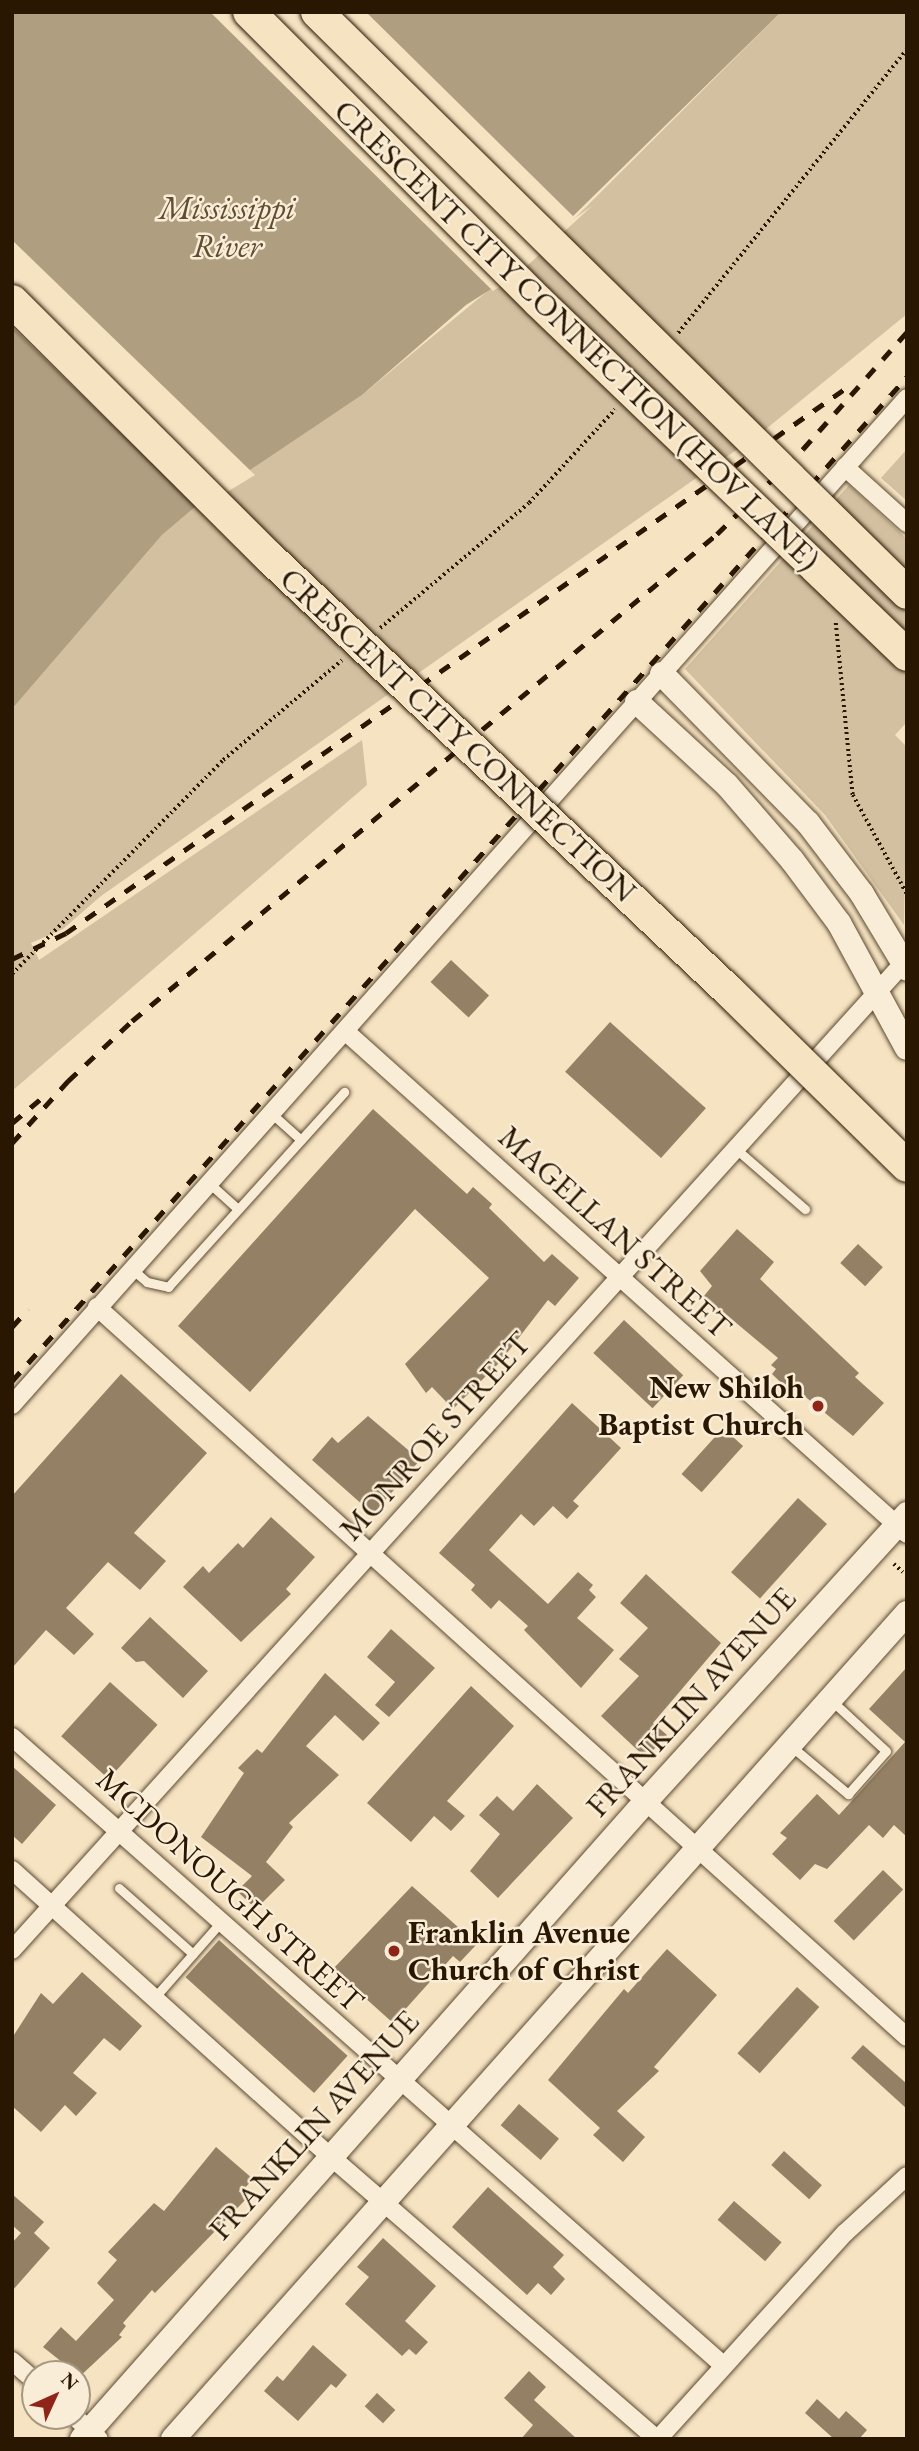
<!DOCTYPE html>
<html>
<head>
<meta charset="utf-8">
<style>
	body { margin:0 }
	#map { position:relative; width:919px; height:2451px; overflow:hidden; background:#f6e3c2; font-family:"EB Garamond",serif }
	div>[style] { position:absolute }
	.green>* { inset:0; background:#d3c0a1 }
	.water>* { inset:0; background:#b09e80 }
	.pier>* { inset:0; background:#f6e3c2 }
	.building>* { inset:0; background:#948165; transform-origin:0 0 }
	.path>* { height:3.5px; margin-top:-1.75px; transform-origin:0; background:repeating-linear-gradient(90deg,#291701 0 2px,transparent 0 5.5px) }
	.roads { filter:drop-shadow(0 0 2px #5c4a31) drop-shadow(0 0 2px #5c4a31) }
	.lane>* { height:9px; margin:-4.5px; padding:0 4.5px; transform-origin:4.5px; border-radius:4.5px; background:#f9edd7 }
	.street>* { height:18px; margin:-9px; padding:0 9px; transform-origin:9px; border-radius:9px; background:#f9edd7 }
	.secondary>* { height:24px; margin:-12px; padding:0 12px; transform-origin:12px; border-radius:12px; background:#f9edd7 }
	.rail>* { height:5px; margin-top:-2.5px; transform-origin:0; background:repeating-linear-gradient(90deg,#291701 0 12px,transparent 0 24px) }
	.bridges { filter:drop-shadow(0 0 2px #291701) drop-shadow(0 0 2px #291701) }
	.highway-bridge>* { height:32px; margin:-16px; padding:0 16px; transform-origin:16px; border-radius:16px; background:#f6e3c2 }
	.dots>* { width:19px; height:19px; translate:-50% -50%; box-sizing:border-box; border:4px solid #f9edd7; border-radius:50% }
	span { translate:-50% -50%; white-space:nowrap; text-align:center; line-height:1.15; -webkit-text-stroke:5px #f9edd7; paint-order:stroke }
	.street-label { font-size:32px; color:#291701 }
	.poi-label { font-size:32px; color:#291701; font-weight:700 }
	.right { translate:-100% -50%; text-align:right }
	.left { translate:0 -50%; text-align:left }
	.water-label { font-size:33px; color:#5f4d34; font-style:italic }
	.frame { position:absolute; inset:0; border:14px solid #291701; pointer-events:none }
	.north { position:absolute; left:21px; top:2360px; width:70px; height:70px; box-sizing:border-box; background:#f9edd7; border:2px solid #a69781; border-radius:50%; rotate:45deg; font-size:19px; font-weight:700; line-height:28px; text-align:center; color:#291701 }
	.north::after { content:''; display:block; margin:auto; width:24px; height:32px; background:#8f2418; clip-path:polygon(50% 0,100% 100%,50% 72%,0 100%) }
</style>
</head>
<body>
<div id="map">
	<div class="green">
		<div style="clip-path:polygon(781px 12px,907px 12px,907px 314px,766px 429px,101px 896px,63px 929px,31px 943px,39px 960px,362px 740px,367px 785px,12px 1091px,12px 709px,162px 535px,195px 507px,362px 395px,570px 223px)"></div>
		<div style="clip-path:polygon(907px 449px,907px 501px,881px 478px)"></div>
		<div style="clip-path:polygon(849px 485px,907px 539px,907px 722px,895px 735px,907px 747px,904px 925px,825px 815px,685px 669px)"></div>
	</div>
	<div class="water">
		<div style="clip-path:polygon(12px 12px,781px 12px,513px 275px,466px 305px,362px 395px,195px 507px,162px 535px,12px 709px)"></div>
	</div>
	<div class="pier">
		<div style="clip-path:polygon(210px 12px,366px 12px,575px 218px,592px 206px,515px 277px,493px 291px)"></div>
		<div style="clip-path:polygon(12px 240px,255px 475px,199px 509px,12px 327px)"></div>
	</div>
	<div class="building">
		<div style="left:451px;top:960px;width:52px;height:30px;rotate:43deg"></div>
		<div style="left:610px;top:1022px;width:129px;height:67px;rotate:42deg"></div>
		<div style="clip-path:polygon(373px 1109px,467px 1194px,473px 1187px,492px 1204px,489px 1208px,544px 1262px,552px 1254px,579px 1278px,555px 1306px,548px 1300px,500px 1362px,453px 1409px,432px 1387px,426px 1393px,405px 1364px,489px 1278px,415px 1209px,250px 1392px,178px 1326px)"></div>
		<div style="clip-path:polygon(737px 1229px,774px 1262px,760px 1279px,859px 1373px,855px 1377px,884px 1403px,853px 1436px,802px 1394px,798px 1399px,772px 1374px,776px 1369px,771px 1365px,778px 1358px,704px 1296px,712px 1286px,700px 1271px)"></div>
		<div style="left:858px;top:1244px;width:34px;height:26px;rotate:43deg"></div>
		<div style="left:624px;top:1320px;width:81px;height:45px;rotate:43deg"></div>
		<div style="clip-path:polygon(121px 1374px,207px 1453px,134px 1533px,166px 1561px,140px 1590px,108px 1562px,66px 1608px,94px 1634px,74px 1655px,46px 1630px,12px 1668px,12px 1496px)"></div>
		<div style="clip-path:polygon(572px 1403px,621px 1448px,573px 1501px,579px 1506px,567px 1519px,553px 1506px,534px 1526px,521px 1514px,489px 1550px,548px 1604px,578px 1572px,593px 1585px,589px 1590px,596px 1597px,577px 1618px,614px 1650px,581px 1688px,524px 1630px,528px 1626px,499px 1600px,491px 1609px,471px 1590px,475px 1585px,439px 1553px)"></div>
		<div style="clip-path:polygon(368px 1416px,420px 1460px,373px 1514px,312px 1460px,332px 1437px,338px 1443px)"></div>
		<div style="left:723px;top:1428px;width:27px;height:62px;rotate:42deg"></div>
		<div style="left:798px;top:1498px;width:39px;height:100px;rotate:42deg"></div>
		<div style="clip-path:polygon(271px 1517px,315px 1557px,286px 1589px,291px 1594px,241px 1642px,183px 1587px,203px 1566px,209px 1573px,238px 1543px,243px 1548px)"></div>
		<div style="clip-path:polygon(646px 1574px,721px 1643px,653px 1723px,667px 1735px,646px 1758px,601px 1716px,639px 1676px,619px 1659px,648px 1628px,620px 1603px)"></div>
		<div style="clip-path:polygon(150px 1617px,208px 1671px,183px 1698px,144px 1661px,136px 1662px,121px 1648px)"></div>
		<div style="clip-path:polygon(391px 1629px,435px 1668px,389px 1717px,375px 1705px,395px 1682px,367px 1657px)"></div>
		<div style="clip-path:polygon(907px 1667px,907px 1837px,894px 1825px,883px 1838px,869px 1825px,827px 1869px,815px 1864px,800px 1880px,772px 1854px,787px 1838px,780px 1833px,817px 1794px,839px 1815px,905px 1742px,869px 1709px)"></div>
		<div style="clip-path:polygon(325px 1673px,380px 1723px,363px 1741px,335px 1715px,306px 1746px,339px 1775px,289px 1823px,293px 1827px,266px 1862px,285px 1880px,256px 1909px,237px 1891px,252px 1876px,201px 1837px,244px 1773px,238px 1768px,257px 1749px,262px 1753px)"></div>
		<div style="left:110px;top:1682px;width:64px;height:73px;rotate:42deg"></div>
		<div style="clip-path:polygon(471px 1686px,514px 1726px,447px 1801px,465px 1816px,451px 1831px,434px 1816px,411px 1842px,367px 1803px)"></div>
		<div style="clip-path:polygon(12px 1766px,56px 1805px,22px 1844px,12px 1835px)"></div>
		<div style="clip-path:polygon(537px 1784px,573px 1818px,498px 1898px,470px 1871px,500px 1834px,479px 1815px,497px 1796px,513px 1811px)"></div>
		<div style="left:883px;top:1870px;width:28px;height:71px;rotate:44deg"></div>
		<div style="clip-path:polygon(412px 1886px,477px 1944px,460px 1962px,453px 1956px,393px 2023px,333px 1969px)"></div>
		<div style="left:219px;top:1940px;width:173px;height:50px;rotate:42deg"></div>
		<div style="clip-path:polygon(667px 1949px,717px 1995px,654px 2067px,659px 2071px,617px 2111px,645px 2137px,623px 2162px,593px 2135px,600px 2128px,548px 2080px,624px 1989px,628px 1993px)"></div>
		<div style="clip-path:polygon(82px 1972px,142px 2026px,120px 2051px,104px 2038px,73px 2073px,97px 2093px,76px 2116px,65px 2105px,41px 2132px,12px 2106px,12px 2038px,41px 1993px,53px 2004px)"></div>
		<div style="left:797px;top:1987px;width:30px;height:89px;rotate:42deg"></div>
		<div style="clip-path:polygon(863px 2045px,907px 2084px,907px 2109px,851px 2058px)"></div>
		<div style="left:519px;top:2104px;width:53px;height:28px;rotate:41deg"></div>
		<div style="clip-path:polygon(216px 2147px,253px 2179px,244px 2189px,250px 2195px,155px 2293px,152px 2290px,123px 2323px,126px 2326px,119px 2335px,122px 2337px,77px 2379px,77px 2374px,43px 2347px,61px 2327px,76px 2341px,114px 2300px,97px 2283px,117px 2260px,108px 2252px,154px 2203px,164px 2211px)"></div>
		<div style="left:784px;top:2151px;width:51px;height:19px;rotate:42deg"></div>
		<div style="clip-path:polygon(488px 2187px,564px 2255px,553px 2267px,565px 2279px,551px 2295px,538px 2283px,527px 2295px,452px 2227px)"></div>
		<div style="clip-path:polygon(12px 2194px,44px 2222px,34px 2233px,50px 2248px,12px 2291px,12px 2243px,21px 2233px,12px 2225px)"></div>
		<div style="left:734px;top:2201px;width:63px;height:25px;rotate:41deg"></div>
		<div style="clip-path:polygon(383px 2238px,436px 2286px,405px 2321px,428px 2342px,416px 2355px,409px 2349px,402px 2356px,345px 2304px,369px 2277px,357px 2267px)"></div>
		<div style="clip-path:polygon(313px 2345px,347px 2375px,336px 2388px,331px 2384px,298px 2421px,264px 2391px,277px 2376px,283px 2381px)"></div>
		<div style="clip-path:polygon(529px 2371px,546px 2387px,534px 2400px,577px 2439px,521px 2439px,533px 2425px,504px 2398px)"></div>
		<div style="left:377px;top:2393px;width:25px;height:18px;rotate:43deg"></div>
		<div style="clip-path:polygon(817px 2399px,839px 2419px,846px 2411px,867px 2430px,859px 2439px,834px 2439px,805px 2413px)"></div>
	</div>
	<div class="path">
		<div style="left:678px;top:333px;width:365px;rotate:-51.1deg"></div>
		<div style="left:836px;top:623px;width:173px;rotate:84.4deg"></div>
		<div style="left:853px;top:795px;width:113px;rotate:61.4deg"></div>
		<div style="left:380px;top:628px;width:194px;rotate:-40deg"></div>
		<div style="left:529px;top:503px;width:127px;rotate:-47.5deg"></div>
		<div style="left:12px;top:974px;width:301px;rotate:-45.4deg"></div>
		<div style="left:223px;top:760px;width:155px;rotate:-40deg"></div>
		<div style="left:894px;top:1564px;width:12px;rotate:42deg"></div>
	</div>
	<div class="roads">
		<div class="lane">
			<div style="left:271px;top:1113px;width:40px;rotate:42deg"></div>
			<div style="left:735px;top:1148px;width:93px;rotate:41.1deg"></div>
			<div style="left:209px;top:1183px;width:39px;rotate:42deg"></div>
			<div style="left:132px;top:1269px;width:20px;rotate:41deg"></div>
			<div style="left:147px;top:1282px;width:22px;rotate:13deg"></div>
			<div style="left:168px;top:1287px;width:263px;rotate:-47.9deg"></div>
			<div style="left:791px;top:1746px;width:75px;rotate:40.1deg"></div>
			<div style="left:848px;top:1794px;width:57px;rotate:-48.5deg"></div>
			<div style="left:886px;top:1751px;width:75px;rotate:-137.2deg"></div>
			<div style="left:119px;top:1888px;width:99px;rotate:41.7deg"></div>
			<div style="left:155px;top:1997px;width:100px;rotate:-48.7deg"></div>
		</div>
		<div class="street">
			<div style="left:845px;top:467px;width:84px;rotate:42.1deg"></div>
			<div style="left:345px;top:1031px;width:754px;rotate:41.83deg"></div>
			<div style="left:97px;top:1307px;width:1090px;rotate:42.03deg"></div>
			<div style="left:12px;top:1405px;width:1347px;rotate:-48.37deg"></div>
			<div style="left:12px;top:1737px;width:949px;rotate:41.45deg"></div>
			<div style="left:12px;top:1870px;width:428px;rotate:42deg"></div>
			<div style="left:330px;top:2156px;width:432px;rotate:40.9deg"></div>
			<div style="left:12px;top:1950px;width:1335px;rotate:-47.91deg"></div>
			<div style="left:12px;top:2361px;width:30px;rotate:41deg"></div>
			<div style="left:74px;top:2416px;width:34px;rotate:43deg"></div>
			<div style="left:658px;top:2439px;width:278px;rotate:-47.8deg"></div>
			<div style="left:845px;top:2233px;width:84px;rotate:-42.6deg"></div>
		</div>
		<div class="secondary">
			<div style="left:662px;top:674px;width:209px;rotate:45.6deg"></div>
			<div style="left:808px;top:823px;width:89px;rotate:52.7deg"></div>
			<div style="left:862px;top:894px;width:87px;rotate:59deg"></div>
			<div style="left:637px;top:702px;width:122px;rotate:42.7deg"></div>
			<div style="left:727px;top:785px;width:99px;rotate:49.1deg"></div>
			<div style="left:792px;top:860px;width:79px;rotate:53.3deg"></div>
			<div style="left:839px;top:923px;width:142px;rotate:61.5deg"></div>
			<div style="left:82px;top:2439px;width:852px;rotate:-48.52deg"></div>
			<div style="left:646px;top:1801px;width:388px;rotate:-47.7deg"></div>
			<div style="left:173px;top:2439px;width:1105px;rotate:-48.38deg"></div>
		</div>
	</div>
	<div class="rail">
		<div style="left:12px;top:959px;width:60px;rotate:-25.7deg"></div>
		<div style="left:66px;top:933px;width:952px;rotate:-34.94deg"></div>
		<div style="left:12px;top:1123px;width:39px;rotate:-40deg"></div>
		<div style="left:12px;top:1143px;width:84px;rotate:-47.9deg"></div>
		<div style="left:68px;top:1081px;width:88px;rotate:-43.2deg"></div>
		<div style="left:132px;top:1021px;width:761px;rotate:-39.78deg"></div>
		<div style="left:717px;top:534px;width:121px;rotate:-44.7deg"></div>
		<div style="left:803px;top:449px;width:157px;rotate:-48.4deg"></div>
		<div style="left:12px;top:1327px;width:24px;rotate:-48deg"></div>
		<div style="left:12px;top:1381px;width:1345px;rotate:-48.29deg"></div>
	</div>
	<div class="bridges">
		<div class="highway-bridge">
			<div style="left:249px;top:12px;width:409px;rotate:45deg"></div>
			<div style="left:538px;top:301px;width:511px;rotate:43.81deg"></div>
			<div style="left:317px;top:12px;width:828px;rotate:44.56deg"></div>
			<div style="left:12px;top:301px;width:363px;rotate:44.9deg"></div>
			<div style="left:269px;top:557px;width:634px;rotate:43.34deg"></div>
			<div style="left:730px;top:992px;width:248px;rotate:44.5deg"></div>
		</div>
	</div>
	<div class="dots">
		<div style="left:818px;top:1406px;background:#8f2418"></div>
		<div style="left:394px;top:1951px;background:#8f2418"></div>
	</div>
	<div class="street-label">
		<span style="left:577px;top:335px;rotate:44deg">CRESCENT CITY CONNECTION (HOV LANE)</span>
		<span style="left:458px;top:735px;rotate:43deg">CRESCENT CITY CONNECTION</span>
		<span style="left:615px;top:1232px;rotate:42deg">MAGELLAN STREET</span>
		<span style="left:435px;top:1436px;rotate:-48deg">MONROE STREET</span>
		<span style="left:691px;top:1702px;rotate:-48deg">FRANKLIN AVENUE</span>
		<span style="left:230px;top:1890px;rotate:42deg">MCDONOUGH STREET</span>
		<span style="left:314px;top:2125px;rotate:-48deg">FRANKLIN AVENUE</span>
	</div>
	<div class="poi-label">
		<span class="right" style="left:804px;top:1406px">New Shiloh<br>Baptist Church</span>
		<span class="left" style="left:408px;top:1951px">Franklin Avenue<br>Church of Christ</span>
	</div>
	<div class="water-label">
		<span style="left:227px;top:227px">Mississippi<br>River</span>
	</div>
	<div class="frame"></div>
	<div class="north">N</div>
</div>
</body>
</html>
